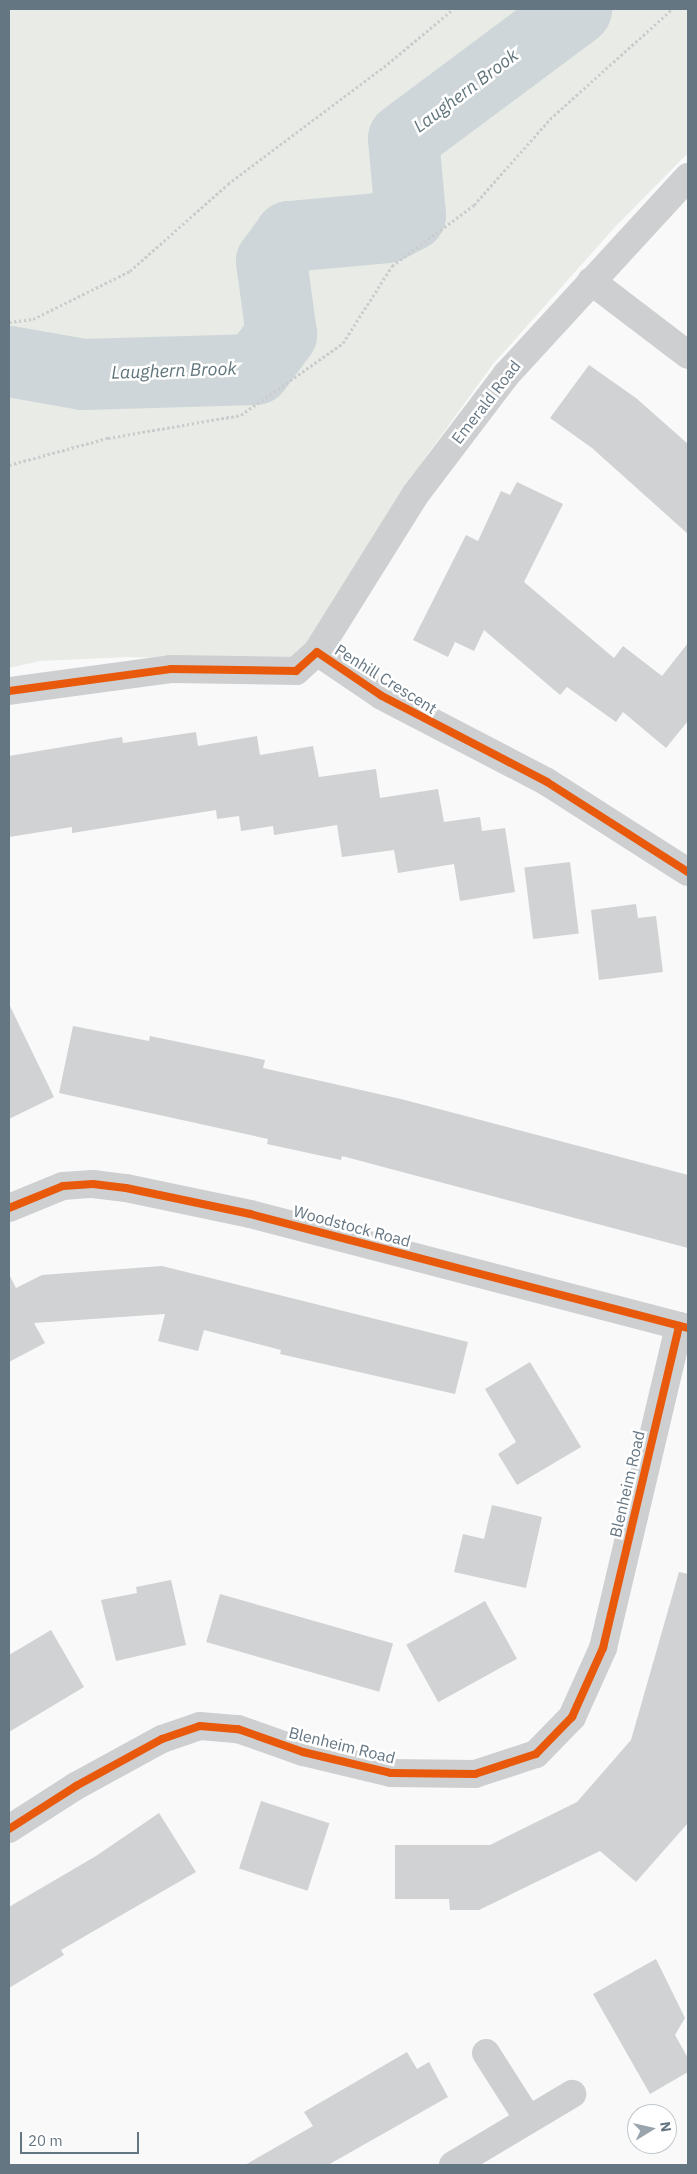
<!DOCTYPE html>
<html>
<head>
<meta charset="utf-8">
<style>
	body { margin:0 }
	#map { position:relative; width:697px; height:2174px; overflow:hidden; background:#f9f9f9; font-family:"IBM Plex Sans",sans-serif }
	div>[style] { position:absolute }
	.green>* { inset:0; background:#e8ebe6 }
	.river>* { height:71px; margin:-35.5px; padding:0 35.5px; transform-origin:35.5px; border-radius:35.5px; background:#ced6d9 }
	.building>* { inset:0; background:#d0d2d3; transform-origin:0 0 }
	.path>* { height:3px; margin-top:-1.5px; transform-origin:0; background:repeating-linear-gradient(90deg,#cbcccd 0 2.5px,transparent 0 5px) }
	.street>* { height:28px; margin:-14px; padding:0 14px; transform-origin:14px; border-radius:14px; background:#cecfd0 }
	.cycleway>* { height:8px; margin:-4px; padding:0 4px; transform-origin:4px; border-radius:4px; background:#e8590c }
	span { translate:-50% -50%; white-space:nowrap; text-align:center; line-height:1.15; -webkit-text-stroke:5px #fff; paint-order:stroke }
	.street-label { font-size:16px; color:#657683 }
	.water-label { font-size:18px; color:#60757c; font-style:italic }
	.frame { position:absolute; inset:0; border:10px solid #657683; pointer-events:none }
	.north { position:absolute; left:627px; top:2104px; width:50px; height:50px; box-sizing:border-box; background:#fff; border:1px solid #c1c8cd; border-radius:50%; rotate:81deg; font-size:14px; font-weight:700; line-height:20px; text-align:center; color:#657683 }
	.north::after { content:''; display:block; margin:auto; width:18px; height:22px; background:#99a4ac; clip-path:polygon(50% 0,100% 100%,50% 72%,0 100%) }
	.scale { position:absolute; left:20px; top:2132px; width:119px; height:22px; box-sizing:border-box; border:2px solid #657683; border-top:0; padding-left:6px; font-size:15px; line-height:18px; white-space:nowrap; color:#657683; -webkit-text-stroke:4px #fff; paint-order:stroke }
</style>
</head>
<body>
<div id="map">
	<div class="green">
		<div style="clip-path:polygon(9px 9px,688px 9px,688px 153px,615px 227px,493px 364px,425px 458px,317px 631px,299px 654px,283px 661px,128px 657px,40px 661px,9px 668px)"></div>
	</div>
	<div class="river">
		<div style="left:9px;top:361px;width:75px;rotate:10deg"></div>
		<div style="left:83px;top:374px;width:172px;rotate:-1.7deg"></div>
		<div style="left:255px;top:369px;width:44px;rotate:-53.4deg"></div>
		<div style="left:281px;top:334px;width:74px;rotate:-97.8deg"></div>
		<div style="left:271px;top:261px;width:31px;rotate:-54deg"></div>
		<div style="left:289px;top:236px;width:98px;rotate:-5.2deg"></div>
		<div style="left:387px;top:227px;width:26px;rotate:-28deg"></div>
		<div style="left:410px;top:215px;width:77px;rotate:-95.2deg"></div>
		<div style="left:403px;top:138px;width:216px;rotate:-36.7deg"></div>
	</div>
	<div class="building">
		<div style="clip-path:polygon(589px 365px,636px 398px,688px 444px,688px 534px,592px 448px,550px 418px)"></div>
		<div style="clip-path:polygon(517px 482px,563px 504px,524px 582px,614px 658px,623px 646px,662px 676px,688px 643px,688px 721px,666px 748px,623px 712px,616px 722px,567px 687px,560px 695px,484px 630px,474px 651px,455px 642px,448px 657px,413px 640px,466px 535px,478px 541px,501px 491px,510px 495px)"></div>
		<div style="clip-path:polygon(196px 732px,198px 746px,257px 736px,260px 755px,313px 746px,319px 777px,376px 769px,380px 798px,438px 789px,444px 822px,480px 817px,482px 831px,505px 828px,515px 892px,460px 901px,454px 864px,398px 873px,394px 850px,342px 857px,337px 825px,274px 835px,273px 826px,241px 831px,239px 816px,217px 819px,216px 810px,72px 833px,72px 827px,9px 837px,9px 756px,122px 737px,123px 743px)"></div>
		<div style="left:570px;top:862px;width:72px;height:46px;rotate:83deg"></div>
		<div style="clip-path:polygon(636px 904px,638px 918px,656px 916px,663px 972px,599px 980px,591px 910px)"></div>
		<div style="clip-path:polygon(9px 1004px,54px 1097px,9px 1119px)"></div>
		<div style="clip-path:polygon(73px 1026px,149px 1041px,150px 1036px,265px 1060px,263px 1068px,401px 1099px,688px 1175px,688px 1248px,342px 1156px,341px 1160px,267px 1144px,268px 1139px,59px 1093px)"></div>
		<div style="clip-path:polygon(162px 1266px,468px 1342px,455px 1394px,280px 1354px,281px 1350px,204px 1330px,198px 1351px,158px 1341px,165px 1314px,34px 1323px,45px 1343px,9px 1362px,9px 1274px,16px 1288px,42px 1275px)"></div>
		<div style="clip-path:polygon(530px 1362px,581px 1447px,517px 1485px,498px 1454px,516px 1442px,485px 1389px)"></div>
		<div style="clip-path:polygon(492px 1505px,542px 1517px,526px 1588px,454px 1572px,463px 1534px,484px 1539px)"></div>
		<div style="clip-path:polygon(679px 1572px,688px 1574px,688px 1823px,636px 1882px,600px 1851px,479px 1910px,450px 1910px,449px 1899px,395px 1899px,395px 1845px,490px 1845px,577px 1802px,631px 1740px)"></div>
		<div style="clip-path:polygon(171px 1580px,186px 1645px,116px 1661px,101px 1600px,137px 1593px,136px 1587px)"></div>
		<div style="left:220px;top:1594px;width:180px;height:50px;rotate:16deg"></div>
		<div style="left:485px;top:1601px;width:66px;height:90px;rotate:61deg"></div>
		<div style="clip-path:polygon(51px 1630px,84px 1687px,9px 1732px,9px 1655px)"></div>
		<div style="left:261px;top:1801px;width:72px;height:71px;rotate:18deg"></div>
		<div style="clip-path:polygon(159px 1813px,196px 1872px,61px 1950px,64px 1955px,9px 1988px,9px 1907px,96px 1856px)"></div>
		<div style="clip-path:polygon(656px 1959px,685px 2018px,675px 2035px,688px 2058px,688px 2072px,650px 2094px,593px 1994px)"></div>
		<div style="clip-path:polygon(407px 2052px,417px 2069px,429px 2062px,448px 2097px,328px 2165px,245px 2165px,313px 2126px,304px 2112px)"></div>
	</div>
	<div class="path">
		<div style="left:9px;top:322px;width:24px;rotate:-7deg"></div>
		<div style="left:33px;top:319px;width:108px;rotate:-26.3deg"></div>
		<div style="left:130px;top:271px;width:131px;rotate:-41.6deg"></div>
		<div style="left:228px;top:184px;width:195px;rotate:-36.9deg"></div>
		<div style="left:384px;top:67px;width:90px;rotate:-40deg"></div>
		<div style="left:9px;top:465px;width:103px;rotate:-15.3deg"></div>
		<div style="left:108px;top:438px;width:135px;rotate:-9.8deg"></div>
		<div style="left:241px;top:415px;width:125px;rotate:-35.2deg"></div>
		<div style="left:343px;top:343px;width:91px;rotate:-57.5deg"></div>
		<div style="left:392px;top:266px;width:102px;rotate:-36.6deg"></div>
		<div style="left:474px;top:205px;width:115px;rotate:-48.5deg"></div>
		<div style="left:550px;top:119px;width:164px;rotate:-42deg"></div>
	</div>
	<div class="street">
		<div style="left:591px;top:281px;width:122px;rotate:37.3deg"></div>
		<div style="left:317px;top:652px;width:185px;rotate:-58deg"></div>
		<div style="left:415px;top:495px;width:151px;rotate:-52.8deg"></div>
		<div style="left:506px;top:375px;width:269px;rotate:-47.4deg"></div>
		<div style="left:9px;top:691px;width:163px;rotate:-7.7deg"></div>
		<div style="left:171px;top:669px;width:125px;rotate:0.9deg"></div>
		<div style="left:296px;top:671px;width:28px;rotate:-42deg"></div>
		<div style="left:317px;top:652px;width:78px;rotate:34.1deg"></div>
		<div style="left:382px;top:696px;width:186px;rotate:27.5deg"></div>
		<div style="left:547px;top:782px;width:167px;rotate:32.6deg"></div>
		<div style="left:9px;top:1208px;width:58px;rotate:-22.2deg"></div>
		<div style="left:63px;top:1186px;width:30px;rotate:-4deg"></div>
		<div style="left:93px;top:1184px;width:33px;rotate:7deg"></div>
		<div style="left:126px;top:1188px;width:127px;rotate:11.8deg"></div>
		<div style="left:250px;top:1214px;width:453px;rotate:14.6deg"></div>
		<div style="left:9px;top:1829px;width:80px;rotate:-32.7deg"></div>
		<div style="left:76px;top:1786px;width:98px;rotate:-28.7deg"></div>
		<div style="left:162px;top:1739px;width:40px;rotate:-18.9deg"></div>
		<div style="left:200px;top:1726px;width:38px;rotate:5deg"></div>
		<div style="left:238px;top:1729px;width:69px;rotate:19.5deg"></div>
		<div style="left:303px;top:1752px;width:90px;rotate:13.4deg"></div>
		<div style="left:391px;top:1773px;width:84px;rotate:0.7deg"></div>
		<div style="left:475px;top:1774px;width:64px;rotate:-18.2deg"></div>
		<div style="left:536px;top:1754px;width:52px;rotate:-45.8deg"></div>
		<div style="left:572px;top:1717px;width:76px;rotate:-65.8deg"></div>
		<div style="left:603px;top:1648px;width:331px;rotate:-76.7deg"></div>
		<div style="left:486px;top:2053px;width:78px;rotate:57.5deg"></div>
		<div style="left:453px;top:2165px;width:139px;rotate:-30.8deg"></div>
	</div>
	<div class="cycleway">
		<div style="left:9px;top:691px;width:163px;rotate:-7.7deg"></div>
		<div style="left:171px;top:669px;width:125px;rotate:0.9deg"></div>
		<div style="left:296px;top:671px;width:28px;rotate:-42deg"></div>
		<div style="left:317px;top:652px;width:78px;rotate:34.1deg"></div>
		<div style="left:382px;top:696px;width:186px;rotate:27.5deg"></div>
		<div style="left:547px;top:782px;width:167px;rotate:32.6deg"></div>
		<div style="left:9px;top:1208px;width:58px;rotate:-22.2deg"></div>
		<div style="left:63px;top:1186px;width:30px;rotate:-4deg"></div>
		<div style="left:93px;top:1184px;width:33px;rotate:7deg"></div>
		<div style="left:126px;top:1188px;width:127px;rotate:11.8deg"></div>
		<div style="left:250px;top:1214px;width:453px;rotate:14.6deg"></div>
		<div style="left:9px;top:1829px;width:80px;rotate:-32.7deg"></div>
		<div style="left:76px;top:1786px;width:98px;rotate:-28.7deg"></div>
		<div style="left:162px;top:1739px;width:40px;rotate:-18.9deg"></div>
		<div style="left:200px;top:1726px;width:38px;rotate:5deg"></div>
		<div style="left:238px;top:1729px;width:69px;rotate:19.5deg"></div>
		<div style="left:303px;top:1752px;width:90px;rotate:13.4deg"></div>
		<div style="left:391px;top:1773px;width:84px;rotate:0.7deg"></div>
		<div style="left:475px;top:1774px;width:64px;rotate:-18.2deg"></div>
		<div style="left:536px;top:1754px;width:52px;rotate:-45.8deg"></div>
		<div style="left:572px;top:1717px;width:76px;rotate:-65.8deg"></div>
		<div style="left:603px;top:1648px;width:331px;rotate:-76.7deg"></div>
	</div>
	<div class="street-label">
		<span style="left:486px;top:402px;rotate:-52deg">Emerald Road</span>
		<span style="left:386px;top:679px;rotate:32deg">Penhill Crescent</span>
		<span style="left:352px;top:1226px;rotate:15deg">Woodstock Road</span>
		<span style="left:627px;top:1484px;rotate:-77deg">Blenheim Road</span>
		<span style="left:342px;top:1745px;rotate:14deg">Blenheim Road</span>
	</div>
	<div class="water-label">
		<span style="left:466px;top:91px;rotate:-37deg">Laughern Brook</span>
		<span style="left:174px;top:371px;rotate:-2deg">Laughern Brook</span>
	</div>
	<div class="frame"></div>
	<div class="north">N</div>
	<div class="scale">20 m</div>
</div>
</body>
</html>
